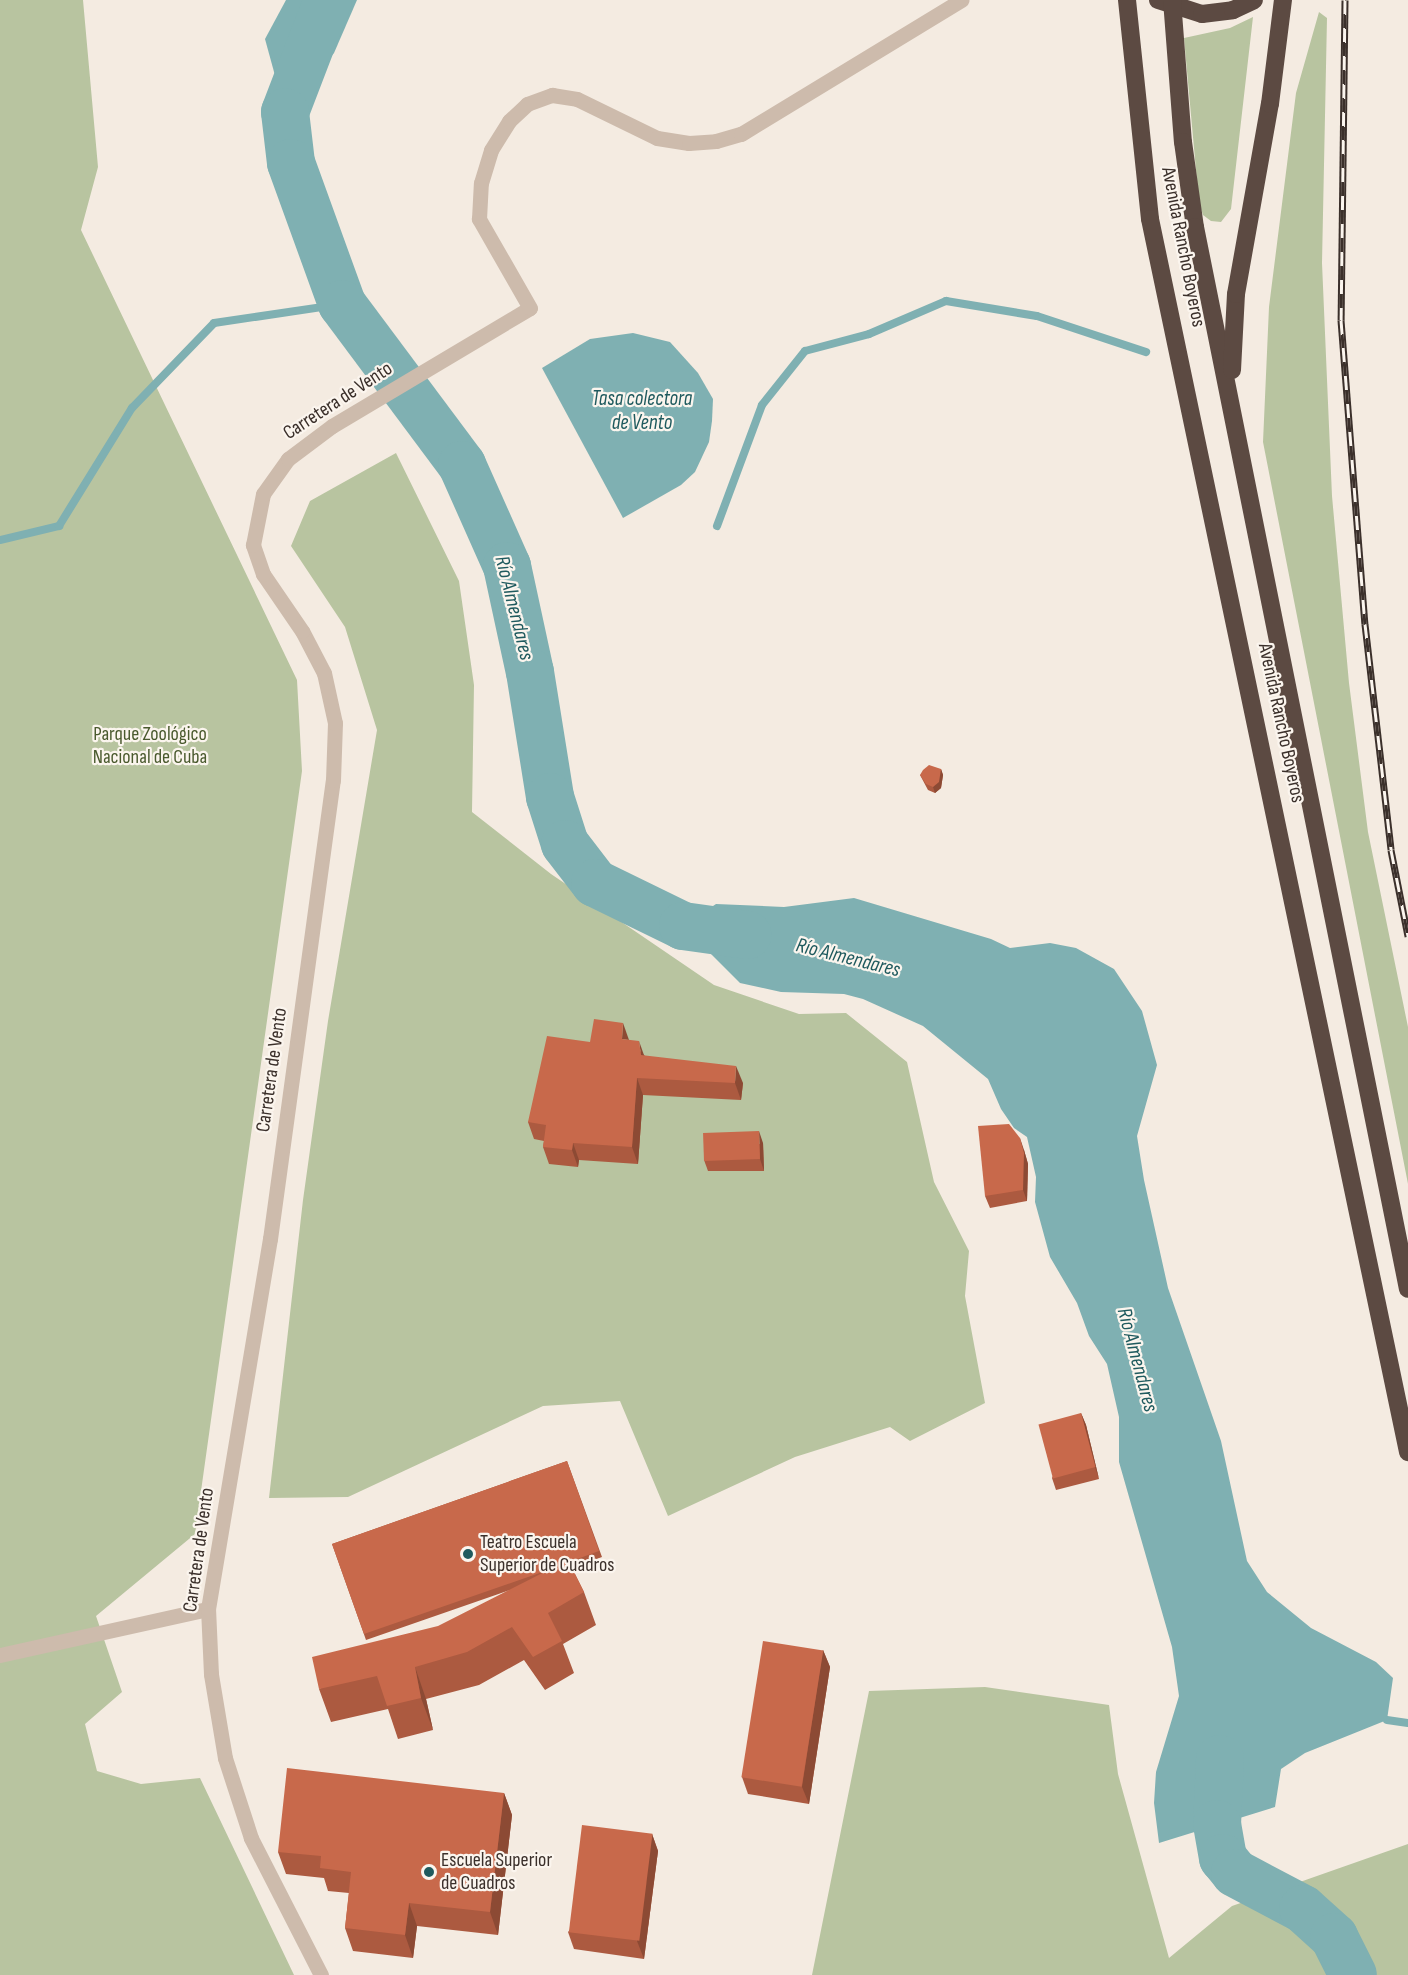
<!DOCTYPE html>
<html>
<head>
<meta charset="utf-8">
<style>
	body { margin:0 }
	#map { position:relative; width:1408px; height:1975px; overflow:hidden; background:#f4ebe1; font-family:"Sofia Sans Condensed",sans-serif }
	div>[style] { position:absolute }
	.green>* { inset:0; background:#b8c4a0 }
	.water>* { inset:0; background:#7fb0b2 }
	.stream>* { height:8px; margin:-4px; padding:0 4px; transform-origin:4px; border-radius:4px; background:#7fb0b2 }
	.river>* { height:48px; margin:-24px; padding:0 24px; transform-origin:24px; border-radius:24px; background:#7fb0b2 }
	.minor>* { height:15px; margin:-7.5px; padding:0 7.5px; transform-origin:7.5px; border-radius:7.5px; background:#cdbbac }
	.highway>* { height:18px; margin:-9px; padding:0 9px; transform-origin:9px; border-radius:9px; background:#5c4a42 }
	.rail>* { height:7px; margin-top:-3.5px; transform-origin:0; background:repeating-linear-gradient(90deg,#fbf5ee 0 14px,#3b302b 0 28px); box-sizing:border-box; border-block:2px solid #3b302b }
	.wall>* { inset:0; background:#ac5a40 }
	.shaded-wall>* { inset:0; background:#8c4a34 }
	.building>* { inset:0; background:#c8694b; transform-origin:0 0 }
	.dots>* { width:16px; height:16px; translate:-50% -50%; box-sizing:border-box; border:3px solid #fbf5ee; border-radius:50% }
	span { translate:-50% -50%; white-space:nowrap; text-align:center; line-height:1.15; -webkit-text-stroke:4.5px #fbf5ee; paint-order:stroke }
	.street-label { font-size:20px; color:#3b302b }
	.park-label { font-size:20px; color:#4a5a2e }
	.poi-label { font-size:20px; color:#3b302b }
	.left { translate:0 -50%; text-align:left }
	.water-label { font-size:21px; color:#1f5a5e; font-style:italic }
</style>
</head>
<body>
<div id="map">
	<div class="green">
		<div style="clip-path:polygon(0 0,83px 0,98px 167px,81px 230px,297px 680px,302px 771px,195px 1534px,96px 1616px,122px 1692px,85px 1724px,97px 1771px,141px 1784px,200px 1778px,294px 1975px,0 1975px)"></div>
		<div style="clip-path:polygon(1319px 12px,1327px 18px,1322px 263px,1332px 496px,1349px 683px,1368px 832px,1408px 1027px,1408px 1184px,1263px 442px,1269px 307px,1296px 93px)"></div>
		<div style="clip-path:polygon(1253px 17px,1231px 209px,1221px 222px,1211px 221px,1203px 215px,1199px 203px,1184px 38px,1230px 28px)"></div>
		<div style="clip-path:polygon(396px 453px,459px 581px,474px 685px,472px 812px,551px 874px,714px 985px,799px 1014px,846px 1013px,907px 1062px,934px 1182px,969px 1251px,965px 1296px,985px 1403px,910px 1441px,890px 1427px,795px 1457px,668px 1516px,620px 1401px,543px 1406px,348px 1497px,269px 1498px,303px 1200px,328px 1021px,377px 730px,345px 627px,291px 546px,310px 501px)"></div>
		<div style="clip-path:polygon(985px 1687px,1109px 1705px,1118px 1774px,1169px 1958px,1232px 1906px,1408px 1844px,1408px 1975px,812px 1975px,869px 1691px)"></div>
	</div>
	<div class="water">
		<div style="clip-path:polygon(286px 0,357px 0,334px 53px,285px 112px,265px 39px)"></div>
		<div style="clip-path:polygon(633px 333px,670px 342px,698px 373px,713px 399px,712px 421px,709px 442px,695px 472px,681px 485px,623px 518px,542px 368px,590px 339px)"></div>
		<div style="clip-path:polygon(854px 898px,991px 939px,1010px 948px,1050px 943px,1076px 948px,1114px 969px,1142px 1011px,1157px 1065px,1137px 1136px,1144px 1180px,1168px 1288px,1221px 1441px,1247px 1561px,1267px 1592px,1311px 1628px,1376px 1662px,1393px 1678px,1387px 1720px,1305px 1753px,1281px 1769px,1275px 1807px,1159px 1843px,1154px 1803px,1156px 1772px,1179px 1696px,1172px 1647px,1119px 1462px,1119px 1417px,1107px 1364px,1089px 1336px,1077px 1303px,1050px 1257px,1035px 1202px,1036px 1177px,1027px 1137px,1014px 1128px,1001px 1109px,988px 1079px,923px 1026px,863px 999px,844px 994px,781px 992px,740px 983px,683px 926px,716px 904px,784px 907px)"></div>
	</div>
	<div class="stream">
		<div style="left:717px;top:526px;width:129px;rotate:-69.6deg"></div>
		<div style="left:762px;top:405px;width:69px;rotate:-51.5deg"></div>
		<div style="left:805px;top:351px;width:66px;rotate:-14.9deg"></div>
		<div style="left:869px;top:334px;width:84px;rotate:-23.2deg"></div>
		<div style="left:946px;top:301px;width:92px;rotate:9.4deg"></div>
		<div style="left:1037px;top:316px;width:115px;rotate:18.3deg"></div>
		<div style="left:0;top:540px;width:61px;rotate:-13.3deg"></div>
		<div style="left:59px;top:526px;width:139px;rotate:-58.3deg"></div>
		<div style="left:132px;top:408px;width:118px;rotate:-46deg"></div>
		<div style="left:214px;top:323px;width:129px;rotate:-8.4deg"></div>
		<div style="left:1387px;top:1720px;width:21px;rotate:8deg"></div>
	</div>
	<div class="river">
		<div style="left:328px;top:0;width:120px;rotate:111deg"></div>
		<div style="left:285px;top:112px;width:51px;rotate:83.3deg"></div>
		<div style="left:291px;top:163px;width:150px;rotate:70.1deg"></div>
		<div style="left:342px;top:304px;width:201px;rotate:53.3deg"></div>
		<div style="left:462px;top:465px;width:111px;rotate:66deg"></div>
		<div style="left:507px;top:566px;width:108px;rotate:77.8deg"></div>
		<div style="left:530px;top:672px;width:127px;rotate:80.9deg"></div>
		<div style="left:550px;top:797px;width:49px;rotate:72.3deg"></div>
		<div style="left:565px;top:844px;width:49px;rotate:52.4deg"></div>
		<div style="left:595px;top:883px;width:98px;rotate:26deg"></div>
		<div style="left:683px;top:926px;width:65px;rotate:8deg"></div>
		<div style="left:1220px;top:1759px;width:65px;rotate:92.6deg"></div>
		<div style="left:1217px;top:1824px;width:35px;rotate:80deg"></div>
		<div style="left:1223px;top:1858px;width:19px;rotate:51deg"></div>
		<div style="left:1235px;top:1873px;width:77px;rotate:27.9deg"></div>
		<div style="left:1303px;top:1909px;width:42px;rotate:42.1deg"></div>
		<div style="left:1334px;top:1937px;width:42px;rotate:63.4deg"></div>
	</div>
	<div class="minor">
		<div style="left:0;top:1655px;width:213px;rotate:-12.5deg"></div>
		<div style="left:321px;top:1975px;width:154px;rotate:-117.1deg"></div>
		<div style="left:251px;top:1838px;width:84px;rotate:-108deg"></div>
		<div style="left:225px;top:1758px;width:85px;rotate:-99.5deg"></div>
		<div style="left:211px;top:1674px;width:65px;rotate:-92.6deg"></div>
		<div style="left:208px;top:1609px;width:375px;rotate:-80.5deg"></div>
		<div style="left:270px;top:1239px;width:463px;rotate:-82.2deg"></div>
		<div style="left:333px;top:780px;width:57px;rotate:-88deg"></div>
		<div style="left:335px;top:723px;width:51px;rotate:-102.4deg"></div>
		<div style="left:324px;top:673px;width:47px;rotate:-117.6deg"></div>
		<div style="left:302px;top:631px;width:69px;rotate:-124.4deg"></div>
		<div style="left:263px;top:574px;width:31px;rotate:-109deg"></div>
		<div style="left:253px;top:545px;width:52px;rotate:-78.9deg"></div>
		<div style="left:263px;top:494px;width:43px;rotate:-54.5deg"></div>
		<div style="left:288px;top:459px;width:55px;rotate:-36.9deg"></div>
		<div style="left:332px;top:426px;width:230px;rotate:-30.8deg"></div>
		<div style="left:530px;top:308px;width:103px;rotate:-119.8deg"></div>
		<div style="left:479px;top:219px;width:36px;rotate:-87deg"></div>
		<div style="left:481px;top:183px;width:34px;rotate:-73deg"></div>
		<div style="left:491px;top:150px;width:34px;rotate:-58deg"></div>
		<div style="left:509px;top:121px;width:25px;rotate:-43deg"></div>
		<div style="left:527px;top:104px;width:27px;rotate:-20deg"></div>
		<div style="left:552px;top:95px;width:25px;rotate:9deg"></div>
		<div style="left:577px;top:99px;width:89px;rotate:26deg"></div>
		<div style="left:657px;top:138px;width:32px;rotate:9deg"></div>
		<div style="left:689px;top:143px;width:27px;rotate:-4deg"></div>
		<div style="left:716px;top:141px;width:26px;rotate:-16deg"></div>
		<div style="left:741px;top:134px;width:258px;rotate:-31.3deg"></div>
	</div>
	<div class="highway">
		<div style="left:1127px;top:0;width:220px;rotate:84deg"></div>
		<div style="left:1150px;top:219px;width:1260px;rotate:78.18deg"></div>
		<div style="left:1158px;top:0;width:46px;rotate:17.7deg"></div>
		<div style="left:1202px;top:14px;width:31px;rotate:-7deg"></div>
		<div style="left:1233px;top:10px;width:23px;rotate:-25deg"></div>
		<div style="left:1172px;top:0;width:142px;rotate:85.6deg"></div>
		<div style="left:1183px;top:142px;width:86px;rotate:82deg"></div>
		<div style="left:1195px;top:227px;width:1083px;rotate:78.66deg"></div>
		<div style="left:1232px;top:370px;width:76px;rotate:-87deg"></div>
		<div style="left:1236px;top:294px;width:193px;rotate:-79.9deg"></div>
		<div style="left:1270px;top:104px;width:105px;rotate:-82.9deg"></div>
	</div>
	<div class="rail">
		<div style="left:1345px;top:0;width:320px;rotate:90.7deg"></div>
		<div style="left:1341px;top:320px;width:305px;rotate:85.5deg"></div>
		<div style="left:1365px;top:624px;width:227px;rotate:83.4deg"></div>
		<div style="left:1391px;top:850px;width:88px;rotate:78.8deg"></div>
	</div>
	<div class="wall">
		<div style="clip-path:polygon(941px 769px,943px 775px,941px 788px,935px 793px,928px 790px,920px 775px)"></div>
		<div style="clip-path:polygon(629px 1040px,645px 1056px,743px 1083px,741px 1100px,643px 1095px,638px 1164px,579px 1160px,578px 1167px,549px 1164px,543px 1147px,544px 1141px,534px 1139px,528px 1122px,590px 1042px)"></div>
		<div style="clip-path:polygon(763px 1143px,764px 1171px,708px 1171px,704px 1160px)"></div>
		<div style="clip-path:polygon(1024px 1150px,1028px 1164px,1027px 1201px,990px 1208px,985px 1196px)"></div>
		<div style="clip-path:polygon(1081px 1413px,1086px 1425px,1099px 1479px,1056px 1490px,1052px 1478px)"></div>
		<div style="clip-path:polygon(567px 1461px,602px 1557px,572px 1568px,584px 1592px,596px 1625px,563px 1644px,574px 1673px,545px 1690px,524px 1660px,479px 1685px,426px 1699px,433px 1730px,398px 1739px,388px 1709px,331px 1722px,319px 1689px,510px 1590px,366px 1640px,332px 1544px)"></div>
		<div style="clip-path:polygon(823px 1650px,830px 1667px,809px 1804px,748px 1794px,742px 1777px)"></div>
		<div style="clip-path:polygon(504px 1793px,512px 1815px,498px 1935px,417px 1926px,413px 1958px,353px 1951px,345px 1928px,349px 1893px,328px 1891px,324px 1878px,286px 1874px,278px 1852px)"></div>
		<div style="clip-path:polygon(652px 1834px,658px 1851px,644px 1959px,574px 1949px,568px 1932px)"></div>
	</div>
	<div class="shaded-wall">
		<div style="clip-path:polygon(941px 769px,943px 775px,941px 788px,935px 793px,933px 787px)"></div>
		<div style="clip-path:polygon(623px 1023px,629px 1040px,622px 1039px)"></div>
		<div style="clip-path:polygon(639px 1041px,645px 1058px,641px 1055px)"></div>
		<div style="clip-path:polygon(736px 1066px,743px 1083px,741px 1100px,735px 1083px)"></div>
		<div style="clip-path:polygon(637px 1078px,643px 1095px,638px 1164px,632px 1147px)"></div>
		<div style="clip-path:polygon(759px 1131px,763px 1143px,764px 1171px,760px 1159px)"></div>
		<div style="clip-path:polygon(1020px 1138px,1024px 1150px,1028px 1164px,1027px 1201px,1023px 1190px)"></div>
		<div style="clip-path:polygon(573px 1143px,579px 1160px,578px 1167px,572px 1150px)"></div>
		<div style="clip-path:polygon(1081px 1413px,1086px 1425px,1099px 1479px,1095px 1467px)"></div>
		<div style="clip-path:polygon(823px 1650px,830px 1667px,809px 1804px,802px 1787px)"></div>
		<div style="clip-path:polygon(415px 1667px,426px 1699px,433px 1730px,421px 1698px)"></div>
		<div style="clip-path:polygon(504px 1793px,512px 1815px,498px 1935px,490px 1912px)"></div>
		<div style="clip-path:polygon(652px 1834px,658px 1851px,644px 1959px,637px 1941px)"></div>
		<div style="clip-path:polygon(409px 1903px,417px 1926px,413px 1958px,405px 1935px)"></div>
	</div>
	<div class="building">
		<div style="clip-path:polygon(929px 765px,941px 769px,939px 782px,933px 787px,926px 784px,920px 775px,923px 770px)"></div>
		<div style="clip-path:polygon(594px 1019px,623px 1023px,622px 1039px,639px 1041px,641px 1055px,736px 1066px,735px 1083px,637px 1078px,632px 1147px,573px 1143px,572px 1150px,543px 1147px,546px 1125px,528px 1122px,547px 1036px,590px 1042px)"></div>
		<div style="clip-path:polygon(1009px 1124px,1020px 1138px,1024px 1153px,1023px 1190px,985px 1196px,978px 1126px)"></div>
		<div style="left:759px;top:1131px;width:28px;height:56px;rotate:88deg"></div>
		<div style="left:1081px;top:1413px;width:56px;height:44px;rotate:75deg"></div>
		<div style="clip-path:polygon(567px 1461px,599px 1551px,569px 1562px,568px 1560px,551px 1569px,364px 1634px,332px 1544px)"></div>
		<div style="clip-path:polygon(568px 1560px,584px 1592px,548px 1613px,562px 1641px,533px 1657px,512px 1627px,467px 1652px,415px 1667px,421px 1698px,387px 1706px,377px 1676px,319px 1689px,312px 1657px,438px 1626px)"></div>
		<div style="left:763px;top:1641px;width:61px;height:138px;rotate:9deg"></div>
		<div style="clip-path:polygon(287px 1768px,504px 1793px,490px 1912px,409px 1903px,405px 1935px,345px 1928px,351px 1872px,320px 1868px,321px 1856px,278px 1852px)"></div>
		<div style="left:582px;top:1825px;width:71px;height:108px;rotate:7deg"></div>
	</div>
	<div class="dots">
		<div style="left:468px;top:1554px;background:#1f5a5e"></div>
		<div style="left:429px;top:1872px;background:#1f5a5e"></div>
	</div>
	<div class="street-label">
		<span style="left:1183px;top:247px;rotate:79deg">Avenida Rancho Boyeros</span>
		<span style="left:338px;top:401px;rotate:-33deg">Carretera de Vento</span>
		<span style="left:1281px;top:723px;rotate:78deg">Avenida Rancho Boyeros</span>
		<span style="left:272px;top:1070px;rotate:-82deg">Carretera de Vento</span>
		<span style="left:199px;top:1550px;rotate:-82deg">Carretera de Vento</span>
	</div>
	<div class="park-label">
		<span style="left:150px;top:746px">Parque Zoológico<br>Nacional de Cuba</span>
	</div>
	<div class="poi-label">
		<span class="left" style="left:480px;top:1554px">Teatro Escuela<br>Superior de Cuadros</span>
		<span class="left" style="left:441px;top:1872px">Escuela Superior<br>de Cuadros</span>
	</div>
	<div class="water-label">
		<span style="left:642px;top:411px">Tasa colectora<br>de Vento</span>
		<span style="left:514px;top:608px;rotate:76deg">Río Almendares</span>
		<span style="left:848px;top:958px;rotate:14deg">Río Almendares</span>
		<span style="left:1137px;top:1360px;rotate:75deg">Río Almendares</span>
	</div>
</div>
</body>
</html>
